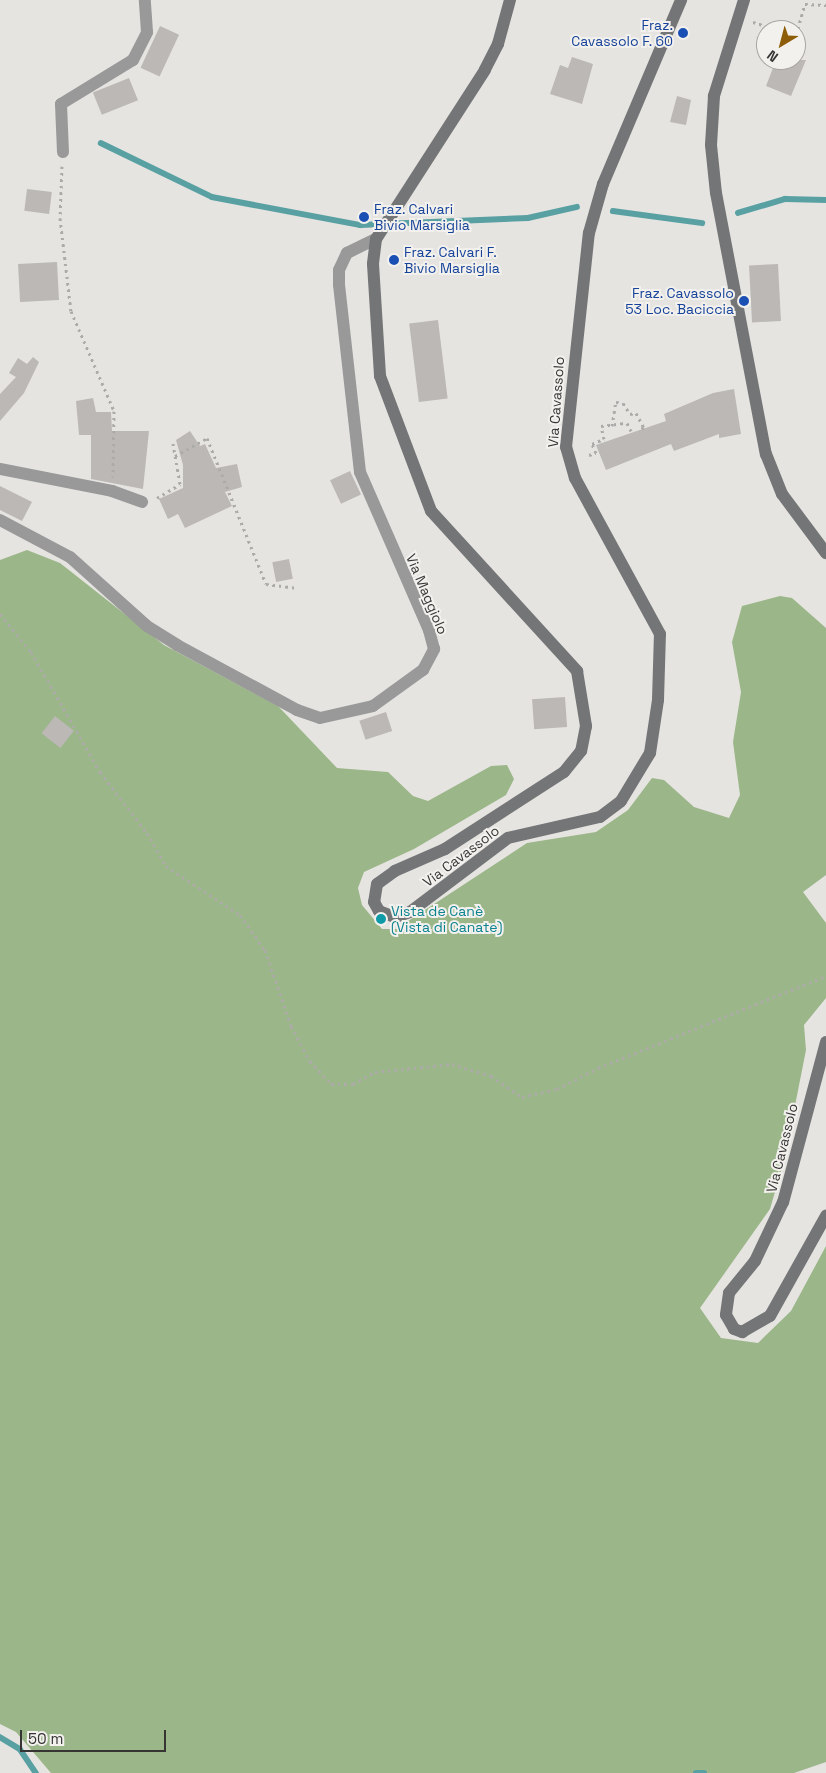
<!DOCTYPE html>
<html>
<head>
<meta charset="utf-8">
<style>
	body { margin:0 }
	#map { position:relative; width:826px; height:1773px; overflow:hidden; background:#e6e4e1; font-family:"Space Grotesk",sans-serif }
	div>[style] { position:absolute }
	.forest>* { inset:0; background:#9bb688 }
	.stream>* { height:5.5px; margin:-2.75px; padding:0 2.75px; transform-origin:2.75px; border-radius:2.75px; background:#59a0a3 }
	.building>* { inset:0; background:#bbb8b6; transform-origin:0 0 }
	.path>* { height:3px; margin-top:-1.5px; transform-origin:0; background:repeating-linear-gradient(90deg,#adaba9 0 2.5px,transparent 0 6.5px) }
	.street>* { height:12px; margin:-6px; padding:0 6px; transform-origin:6px; border-radius:6px; background:#99999a }
	.secondary>* { height:12px; margin:-6px; padding:0 6px; transform-origin:6px; border-radius:6px; background:#747577 }
	.dots>* { width:14px; height:14px; translate:-50% -50%; box-sizing:border-box; border:2px solid #f3f1ee; border-radius:50% }
	span { translate:-50% -50%; white-space:nowrap; text-align:center; line-height:1.15; -webkit-text-stroke:4px #f3f1ee; paint-order:stroke }
	.transit-label { font-size:14px; color:#164399 }
	.right { translate:-100% -50%; text-align:right }
	.left { translate:0 -50%; text-align:left }
	.street-label { font-size:14px; color:#363534 }
	.culture-label { font-size:14px; color:#0d838f }
	.north { position:absolute; left:756px; top:20px; width:50px; height:50px; box-sizing:border-box; background:#f3f1ee; border:1px solid #a7a6a4; border-radius:50%; rotate:217deg; font-size:14px; font-weight:700; line-height:20px; text-align:center; color:#363534 }
	.north::after { content:''; display:block; margin:auto; width:18px; height:22px; background:#8e5d09; clip-path:polygon(50% 0,100% 100%,50% 72%,0 100%) }
	.scale { position:absolute; left:20px; top:1730px; width:146px; height:22px; box-sizing:border-box; border:2px solid #363534; border-top:0; padding-left:6px; font-size:15px; line-height:18px; white-space:nowrap; color:#363534; -webkit-text-stroke:4px #f3f1ee; paint-order:stroke }
</style>
</head>
<body>
<div id="map">
	<div class="forest">
		<div style="clip-path:polygon(27px 550px,60px 563px,164px 645px,278px 706px,337px 768px,388px 772px,413px 796px,428px 801px,491px 766px,507px 765px,514px 779px,506px 795px,414px 849px,364px 872px,358px 888px,362px 905px,382px 929px,396px 929px,527px 843px,596px 832px,628px 810px,652px 778px,664px 780px,694px 807px,729px 818px,740px 795px,733px 742px,741px 692px,732px 642px,742px 606px,780px 596px,792px 598px,826px 628px,826px 875px,803px 892px,826px 923px,826px 998px,804px 1025px,806px 1050px,784px 1161px,770px 1209px,700px 1308px,721px 1338px,758px 1343px,791px 1311px,826px 1246px,826px 1762px,794px 1773px,51px 1773px,16px 1732px,0 1724px,0 560px)"></div>
	</div>
	<div class="stream">
		<div style="left:101px;top:143px;width:123px;rotate:25.9deg"></div>
		<div style="left:212px;top:197px;width:151px;rotate:10.7deg"></div>
		<div style="left:360px;top:225px;width:168px;rotate:-2.4deg"></div>
		<div style="left:528px;top:218px;width:50px;rotate:-12.7deg"></div>
		<div style="left:613px;top:211px;width:90px;rotate:7.7deg"></div>
		<div style="left:738px;top:213px;width:49px;rotate:-16.6deg"></div>
		<div style="left:785px;top:199px;width:41px;rotate:1.4deg"></div>
		<div style="left:0;top:1737px;width:23px;rotate:31deg"></div>
		<div style="left:20px;top:1749px;width:29px;rotate:56deg"></div>
		<div style="left:696px;top:1773px;width:8px"></div>
	</div>
	<div class="building">
		<div style="left:160px;top:26px;width:21px;height:46px;rotate:25deg"></div>
		<div style="clip-path:polygon(572px 57px,593px 64px,582px 104px,550px 94px,560px 65px,568px 68px)"></div>
		<div style="clip-path:polygon(776px 60px,806px 60px,791px 96px,766px 86px)"></div>
		<div style="left:129px;top:78px;width:24px;height:39px;rotate:68deg"></div>
		<div style="clip-path:polygon(677px 96px,691px 100px,686px 125px,670px 122px)"></div>
		<div style="left:27px;top:189px;width:25px;height:22px;rotate:7deg"></div>
		<div style="left:57px;top:262px;width:38px;height:39px;rotate:87deg"></div>
		<div style="left:778px;top:264px;width:57px;height:29px;rotate:87deg"></div>
		<div style="left:438px;top:320px;width:79px;height:29px;rotate:83deg"></div>
		<div style="clip-path:polygon(33px 357px,39px 362px,24px 393px,0 421px,0 394px,16px 377px,9px 373px,18px 358px,27px 364px)"></div>
		<div style="clip-path:polygon(734px 389px,741px 434px,719px 438px,719px 434px,674px 451px,671px 444px,606px 470px,596px 445px,666px 421px,664px 414px,713px 393px)"></div>
		<div style="clip-path:polygon(93px 398px,96px 412px,111px 412px,112px 431px,149px 431px,143px 489px,91px 479px,91px 435px,79px 435px,76px 401px)"></div>
		<div style="clip-path:polygon(190px 431px,200px 446px,205px 444px,216px 468px,237px 464px,242px 487px,225px 492px,232px 506px,185px 528px,178px 514px,168px 519px,159px 499px,183px 488px,183px 465px,176px 440px)"></div>
		<div style="left:350px;top:471px;width:26px;height:22px;rotate:65deg"></div>
		<div style="clip-path:polygon(0 486px,32px 502px,22px 521px,0 510px)"></div>
		<div style="left:289px;top:559px;width:20px;height:17px;rotate:79deg"></div>
		<div style="left:565px;top:697px;width:30px;height:33px;rotate:86deg"></div>
		<div style="left:386px;top:712px;width:20px;height:28px;rotate:72deg"></div>
		<div style="left:55px;top:716px;width:24px;height:22px;rotate:38deg"></div>
	</div>
	<div class="path">
		<div style="left:753px;top:22px;width:27px;rotate:17deg"></div>
		<div style="left:796px;top:35px;width:32px;rotate:-74deg"></div>
		<div style="left:805px;top:4px;width:21px;rotate:3deg"></div>
		<div style="left:62px;top:166px;width:52px;rotate:92.2deg"></div>
		<div style="left:60px;top:218px;width:94px;rotate:83.3deg"></div>
		<div style="left:71px;top:311px;width:109px;rotate:66.7deg"></div>
		<div style="left:114px;top:411px;width:66px;rotate:90.9deg"></div>
		<div style="left:612px;top:426px;width:24px;rotate:-81deg"></div>
		<div style="left:616px;top:402px;width:7px;rotate:8deg"></div>
		<div style="left:623px;top:403px;width:13px;rotate:58deg"></div>
		<div style="left:630px;top:414px;width:6px;rotate:-9deg"></div>
		<div style="left:636px;top:413px;width:17px;rotate:62deg"></div>
		<div style="left:644px;top:428px;width:5px;rotate:169deg"></div>
		<div style="left:589px;top:455px;width:7px;rotate:-16deg"></div>
		<div style="left:596px;top:453px;width:10px;rotate:-114deg"></div>
		<div style="left:592px;top:444px;width:13px;rotate:-23deg"></div>
		<div style="left:604px;top:439px;width:13px;rotate:-103deg"></div>
		<div style="left:601px;top:426px;width:26px;rotate:-7deg"></div>
		<div style="left:627px;top:423px;width:9px;rotate:63deg"></div>
		<div style="left:175px;top:456px;width:37px;rotate:-29deg"></div>
		<div style="left:207px;top:438px;width:157px;rotate:68deg"></div>
		<div style="left:266px;top:584px;width:32px;rotate:7deg"></div>
		<div style="left:157px;top:498px;width:27px;rotate:-31deg"></div>
		<div style="left:180px;top:484px;width:41px;rotate:-99.9deg"></div>
		<div style="left:0;top:614px;width:49px;rotate:50.8deg"></div>
		<div style="left:31px;top:652px;width:138px;rotate:60.1deg"></div>
		<div style="left:100px;top:772px;width:77px;rotate:52.4deg"></div>
		<div style="left:147px;top:833px;width:38px;rotate:60deg"></div>
		<div style="left:166px;top:866px;width:89px;rotate:33.5deg"></div>
		<div style="left:240px;top:915px;width:43px;rotate:54.5deg"></div>
		<div style="left:265px;top:950px;width:80px;rotate:71.1deg"></div>
		<div style="left:291px;top:1026px;width:40px;rotate:62deg"></div>
		<div style="left:310px;top:1061px;width:31px;rotate:48deg"></div>
		<div style="left:331px;top:1084px;width:22px"></div>
		<div style="left:353px;top:1084px;width:25px;rotate:-29deg"></div>
		<div style="left:375px;top:1072px;width:77px;rotate:-5.9deg"></div>
		<div style="left:452px;top:1064px;width:41px;rotate:17.1deg"></div>
		<div style="left:491px;top:1076px;width:37px;rotate:34deg"></div>
		<div style="left:522px;top:1097px;width:36px;rotate:-13deg"></div>
		<div style="left:557px;top:1089px;width:46px;rotate:-27.1deg"></div>
		<div style="left:598px;top:1068px;width:246px;rotate:-22deg"></div>
	</div>
	<div class="street">
		<div style="left:63px;top:152px;width:48px;rotate:-92.4deg"></div>
		<div style="left:61px;top:104px;width:84px;rotate:-31.4deg"></div>
		<div style="left:133px;top:60px;width:31px;rotate:-63deg"></div>
		<div style="left:147px;top:32px;width:32px;rotate:-94deg"></div>
		<div style="left:0;top:469px;width:114px;rotate:11.1deg"></div>
		<div style="left:112px;top:491px;width:32px;rotate:20deg"></div>
		<div style="left:0;top:520px;width:79px;rotate:27.9deg"></div>
		<div style="left:70px;top:557px;width:103px;rotate:41.9deg"></div>
		<div style="left:147px;top:626px;width:36px;rotate:32deg"></div>
		<div style="left:177px;top:645px;width:136px;rotate:28.4deg"></div>
		<div style="left:297px;top:710px;width:24px;rotate:19deg"></div>
		<div style="left:320px;top:718px;width:54px;rotate:-12.8deg"></div>
		<div style="left:373px;top:706px;width:62px;rotate:-35.8deg"></div>
		<div style="left:423px;top:670px;width:24px;rotate:-62deg"></div>
		<div style="left:434px;top:649px;width:20px;rotate:-105deg"></div>
		<div style="left:429px;top:630px;width:172px;rotate:-113.6deg"></div>
		<div style="left:360px;top:472px;width:188px;rotate:-96.4deg"></div>
		<div style="left:339px;top:285px;width:15px;rotate:-90deg"></div>
		<div style="left:339px;top:270px;width:19px;rotate:-65deg"></div>
		<div style="left:347px;top:253px;width:32px;rotate:-26deg"></div>
	</div>
	<div class="secondary">
		<div style="left:510px;top:0;width:46px;rotate:105.3deg"></div>
		<div style="left:498px;top:44px;width:29px;rotate:117deg"></div>
		<div style="left:485px;top:70px;width:201px;rotate:122.8deg"></div>
		<div style="left:376px;top:239px;width:25px;rotate:97deg"></div>
		<div style="left:373px;top:264px;width:112px;rotate:86.4deg"></div>
		<div style="left:380px;top:376px;width:144px;rotate:69.3deg"></div>
		<div style="left:431px;top:511px;width:217px;rotate:47.6deg"></div>
		<div style="left:577px;top:671px;width:56px;rotate:80.7deg"></div>
		<div style="left:586px;top:726px;width:25px;rotate:101deg"></div>
		<div style="left:581px;top:751px;width:27px;rotate:129deg"></div>
		<div style="left:564px;top:772px;width:142px;rotate:147.1deg"></div>
		<div style="left:445px;top:849px;width:55px;rotate:156.3deg"></div>
		<div style="left:395px;top:871px;width:22px;rotate:144deg"></div>
		<div style="left:377px;top:884px;width:18px;rotate:99deg"></div>
		<div style="left:374px;top:902px;width:10px;rotate:61deg"></div>
		<div style="left:379px;top:911px;width:17px;rotate:21deg"></div>
		<div style="left:395px;top:917px;width:16px;rotate:-18deg"></div>
		<div style="left:410px;top:912px;width:123px;rotate:-37.1deg"></div>
		<div style="left:508px;top:838px;width:94px;rotate:-12.9deg"></div>
		<div style="left:600px;top:817px;width:26px;rotate:-37deg"></div>
		<div style="left:621px;top:801px;width:56px;rotate:-58.9deg"></div>
		<div style="left:650px;top:753px;width:54px;rotate:-81.4deg"></div>
		<div style="left:658px;top:700px;width:66px;rotate:-88.3deg"></div>
		<div style="left:660px;top:634px;width:178px;rotate:-118.6deg"></div>
		<div style="left:575px;top:478px;width:32px;rotate:-106deg"></div>
		<div style="left:566px;top:447px;width:215px;rotate:-83.9deg"></div>
		<div style="left:589px;top:233px;width:51px;rotate:-74.1deg"></div>
		<div style="left:603px;top:184px;width:200px;rotate:-67deg"></div>
		<div style="left:744px;top:0;width:101px;rotate:107.4deg"></div>
		<div style="left:714px;top:96px;width:49px;rotate:93.5deg"></div>
		<div style="left:711px;top:145px;width:48px;rotate:84.1deg"></div>
		<div style="left:716px;top:193px;width:266px;rotate:79.2deg"></div>
		<div style="left:766px;top:454px;width:43px;rotate:68.2deg"></div>
		<div style="left:782px;top:494px;width:74px;rotate:53.3deg"></div>
		<div style="left:826px;top:1042px;width:166px;rotate:105deg"></div>
		<div style="left:783px;top:1202px;width:65px;rotate:115.4deg"></div>
		<div style="left:755px;top:1261px;width:41px;rotate:129.1deg"></div>
		<div style="left:729px;top:1293px;width:22px;rotate:98deg"></div>
		<div style="left:726px;top:1315px;width:16px;rotate:60deg"></div>
		<div style="left:734px;top:1329px;width:9px;rotate:21deg"></div>
		<div style="left:742px;top:1332px;width:32px;rotate:-30deg"></div>
		<div style="left:770px;top:1316px;width:115px;rotate:-60.8deg"></div>
	</div>
	<div class="dots">
		<div style="left:683px;top:33px;background:#1a4fb4"></div>
		<div style="left:364px;top:217px;background:#1a4fb4"></div>
		<div style="left:394px;top:260px;background:#1a4fb4"></div>
		<div style="left:744px;top:301px;background:#1a4fb4"></div>
		<div style="left:381px;top:919px;background:#0f9aa8"></div>
	</div>
	<div class="transit-label">
		<span class="right" style="left:673px;top:33px">Fraz.<br>Cavassolo F. 60</span>
		<span class="left" style="left:374px;top:217px">Fraz. Calvari<br>Bivio Marsiglia</span>
		<span class="left" style="left:404px;top:260px">Fraz. Calvari F.<br>Bivio Marsiglia</span>
		<span class="right" style="left:734px;top:301px">Fraz. Cavassolo<br>53 Loc. Baciccia</span>
	</div>
	<div class="street-label">
		<span style="left:556px;top:402px;rotate:-86deg">Via Cavassolo</span>
		<span style="left:427px;top:594px;rotate:67deg">Via Maggiolo</span>
		<span style="left:461px;top:856px;rotate:-37deg">Via Cavassolo</span>
		<span style="left:782px;top:1148px;rotate:-76deg">Via Cavassolo</span>
	</div>
	<div class="culture-label">
		<span class="left" style="left:391px;top:919px">Vista de Canè<br>(Vista di Canate)</span>
	</div>
	<div class="north">N</div>
	<div class="scale">50 m</div>
</div>
</body>
</html>
